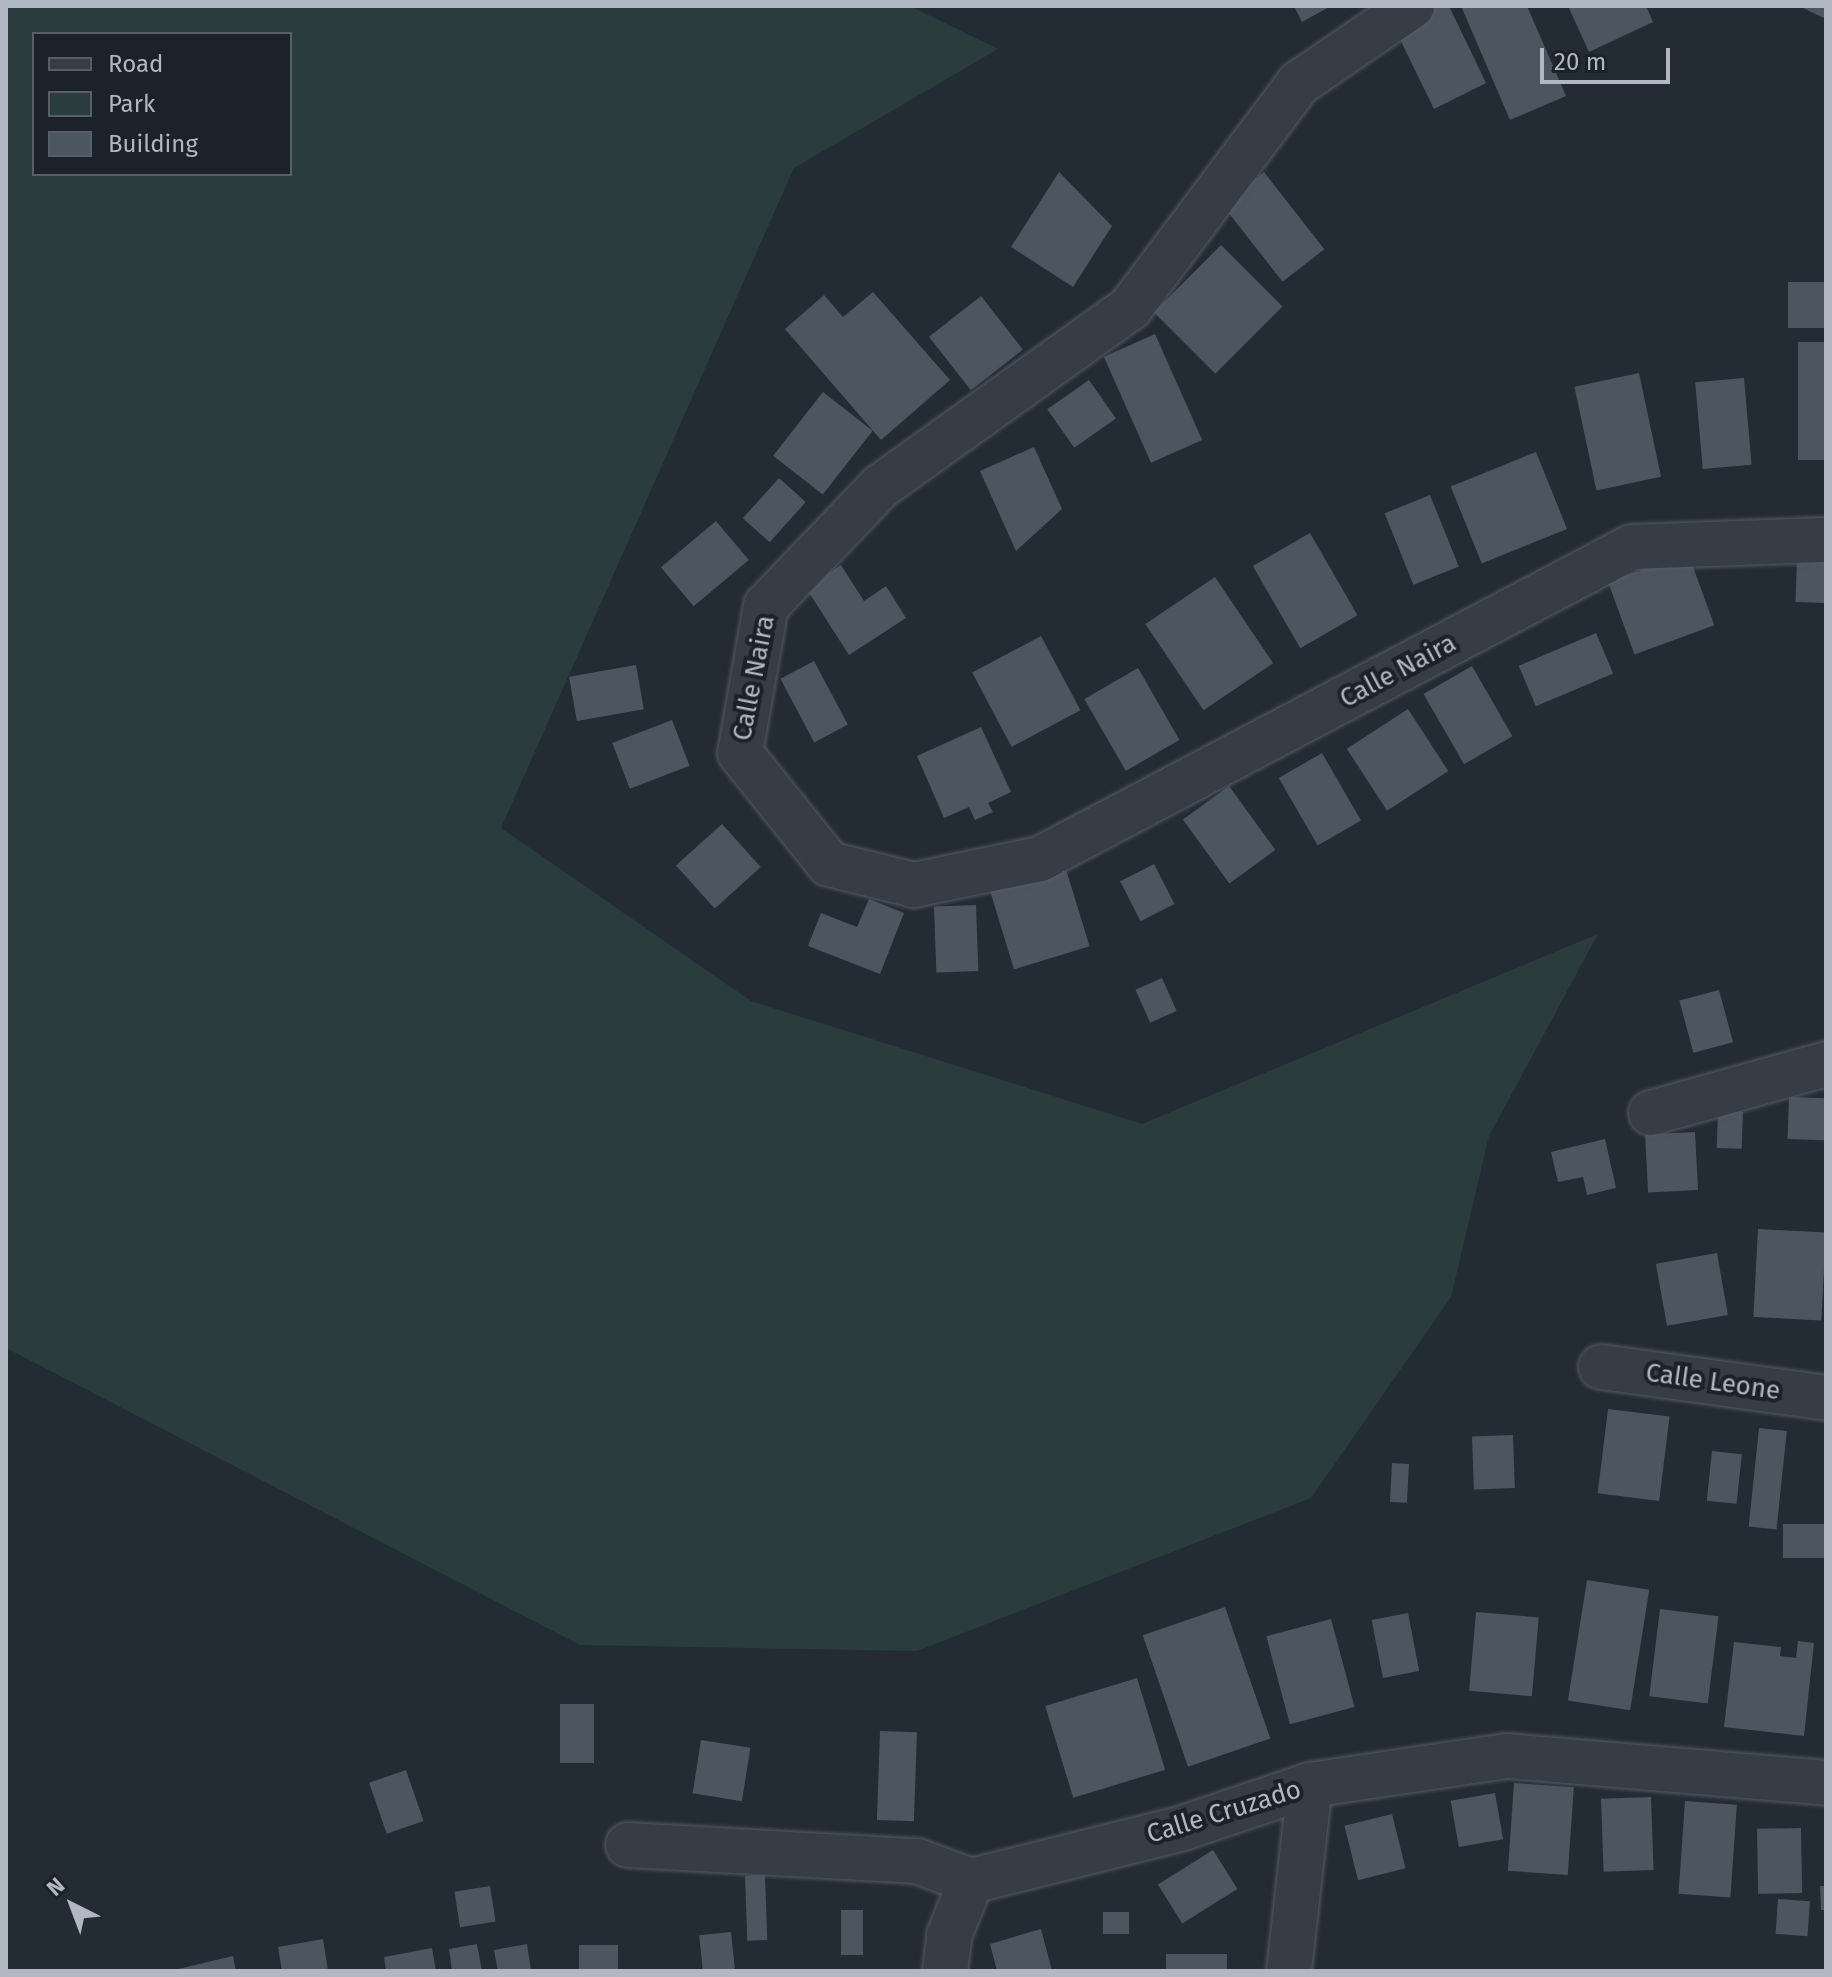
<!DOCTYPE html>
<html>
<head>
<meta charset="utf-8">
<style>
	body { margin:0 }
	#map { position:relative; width:1832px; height:1977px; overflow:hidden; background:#232b35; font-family:"Fira Sans",sans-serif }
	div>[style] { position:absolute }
	.green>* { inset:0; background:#2b3c3c }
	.building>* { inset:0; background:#4b5661; transform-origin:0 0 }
	.roads { filter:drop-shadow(0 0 2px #545b64) drop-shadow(0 0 2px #545b64) }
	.street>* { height:44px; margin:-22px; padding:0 22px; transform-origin:22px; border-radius:22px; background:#363d46 }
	span { translate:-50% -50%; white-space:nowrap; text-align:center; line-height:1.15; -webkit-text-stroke:8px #1c222b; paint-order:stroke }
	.street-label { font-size:26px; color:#b1b8c3 }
	.frame { position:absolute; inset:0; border:8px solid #b1b8c3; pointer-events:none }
	.legend { position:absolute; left:32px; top:32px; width:260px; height:144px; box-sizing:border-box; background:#1c222b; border:2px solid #585e68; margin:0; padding:10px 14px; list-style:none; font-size:24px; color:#b1b8c3 }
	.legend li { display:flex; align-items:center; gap:16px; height:40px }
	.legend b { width:40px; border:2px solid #585e68 }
	.north { position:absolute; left:32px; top:1865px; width:80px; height:80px; -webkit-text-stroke:6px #1c222b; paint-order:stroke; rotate:318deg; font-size:22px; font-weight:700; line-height:32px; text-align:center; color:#b1b8c3 }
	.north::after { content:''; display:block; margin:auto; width:28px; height:36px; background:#b1b8c3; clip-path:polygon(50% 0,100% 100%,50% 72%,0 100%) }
	.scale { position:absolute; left:1540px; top:48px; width:130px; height:36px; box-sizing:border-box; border:4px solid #b1b8c3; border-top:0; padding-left:10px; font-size:24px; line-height:28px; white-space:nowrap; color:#b1b8c3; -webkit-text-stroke:6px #1c222b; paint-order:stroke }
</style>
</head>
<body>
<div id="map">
	<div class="green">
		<div style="clip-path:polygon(evenodd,6px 6px,910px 6px,998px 49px,794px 168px,501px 828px,751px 1001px,1142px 1124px,1598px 934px,1489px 1136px,1451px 1297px,1311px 1498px,917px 1651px,580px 1645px,6px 1348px,6px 6px,34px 34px,290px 34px,290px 174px,34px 174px,34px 34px)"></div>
	</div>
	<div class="building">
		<div style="clip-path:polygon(1294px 6px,1331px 6px,1302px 22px)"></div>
		<div style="clip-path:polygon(1427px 6px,1449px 6px,1486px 83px,1434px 109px,1392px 23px)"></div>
		<div style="clip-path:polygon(1461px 6px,1527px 6px,1566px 96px,1510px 120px)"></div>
		<div style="clip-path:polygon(1568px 6px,1646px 6px,1653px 22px,1589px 52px)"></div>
		<div style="clip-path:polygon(1799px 6px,1826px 6px,1826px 19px)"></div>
		<div style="clip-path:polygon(1059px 172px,1112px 226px,1073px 287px,1011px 247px)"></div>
		<div style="left:1264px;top:172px;width:98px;height:53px;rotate:52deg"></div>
		<div style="left:1221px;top:245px;width:87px;height:95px;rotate:45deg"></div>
		<div style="left:1826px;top:282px;width:46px;height:38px;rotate:90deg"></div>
		<div style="clip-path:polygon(873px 292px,950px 380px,881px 440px,785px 329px,824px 295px,843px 317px)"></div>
		<div style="left:981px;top:296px;width:68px;height:66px;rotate:52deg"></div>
		<div style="left:1155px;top:334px;width:116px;height:56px;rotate:66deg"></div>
		<div style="left:1798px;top:342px;width:28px;height:118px"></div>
		<div style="left:1639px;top:373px;width:106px;height:66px;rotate:78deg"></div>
		<div style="left:1744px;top:378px;width:87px;height:49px;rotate:85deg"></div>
		<div style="left:1089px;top:380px;width:47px;height:51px;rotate:55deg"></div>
		<div style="left:823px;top:392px;width:63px;height:81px;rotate:38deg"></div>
		<div style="clip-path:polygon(1034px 447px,1062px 509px,1016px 551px,980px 471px)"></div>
		<div style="left:1536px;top:452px;width:83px;height:92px;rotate:68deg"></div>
		<div style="left:779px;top:478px;width:36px;height:54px;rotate:42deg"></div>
		<div style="left:1430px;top:495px;width:77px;height:49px;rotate:68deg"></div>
		<div style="left:716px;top:521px;width:51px;height:72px;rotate:50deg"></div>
		<div style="left:1310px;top:533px;width:95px;height:66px;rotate:60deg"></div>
		<div style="left:1688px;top:553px;width:77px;height:85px;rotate:70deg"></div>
		<div style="left:1797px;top:559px;width:29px;height:43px;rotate:2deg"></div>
		<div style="clip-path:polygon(841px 565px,864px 601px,886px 586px,906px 618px,849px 655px,806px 588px)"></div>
		<div style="left:1215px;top:577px;width:104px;height:84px;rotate:56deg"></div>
		<div style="left:1596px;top:633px;width:44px;height:84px;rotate:67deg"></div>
		<div style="left:1041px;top:636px;width:84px;height:78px;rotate:62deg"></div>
		<div style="left:814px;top:661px;width:72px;height:38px;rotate:62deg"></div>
		<div style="left:636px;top:665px;width:45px;height:68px;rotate:80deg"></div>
		<div style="left:1472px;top:666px;width:81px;height:56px;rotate:60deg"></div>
		<div style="left:1138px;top:668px;width:83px;height:62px;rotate:60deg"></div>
		<div style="left:1408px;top:709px;width:74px;height:73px;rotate:57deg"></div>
		<div style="left:672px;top:720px;width:49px;height:64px;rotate:69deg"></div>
		<div style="clip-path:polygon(981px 727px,1011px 792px,988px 803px,993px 812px,975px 820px,969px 807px,944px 818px,917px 756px)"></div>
		<div style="left:1322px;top:753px;width:78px;height:50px;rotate:60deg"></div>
		<div style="left:1229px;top:786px;width:79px;height:57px;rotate:54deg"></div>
		<div style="left:722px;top:824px;width:58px;height:62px;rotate:48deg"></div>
		<div style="left:1154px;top:864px;width:45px;height:38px;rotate:63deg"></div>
		<div style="left:1065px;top:866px;width:84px;height:79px;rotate:73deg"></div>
		<div style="clip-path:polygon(869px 899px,904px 913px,880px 974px,808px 946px,821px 913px,857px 927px)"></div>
		<div style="left:976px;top:905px;width:66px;height:42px;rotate:88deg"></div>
		<div style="left:1162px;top:978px;width:36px;height:29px;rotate:66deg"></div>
		<div style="left:1719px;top:990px;width:54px;height:41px;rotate:75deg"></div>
		<div style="left:1789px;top:1097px;width:37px;height:42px;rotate:2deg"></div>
		<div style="left:1718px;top:1111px;width:25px;height:37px;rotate:2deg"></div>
		<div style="left:1695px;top:1132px;width:58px;height:50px;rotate:87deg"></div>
		<div style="clip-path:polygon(1605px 1139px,1616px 1188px,1587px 1195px,1583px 1177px,1558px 1182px,1551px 1152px)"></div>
		<div style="left:1758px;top:1229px;width:68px;height:88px;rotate:3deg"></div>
		<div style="left:1717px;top:1253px;width:63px;height:62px;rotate:80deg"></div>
		<div style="left:1608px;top:1409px;width:62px;height:85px;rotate:7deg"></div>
		<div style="left:1759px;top:1428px;width:28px;height:99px;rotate:6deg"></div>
		<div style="left:1513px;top:1435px;width:53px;height:41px;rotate:88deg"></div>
		<div style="left:1712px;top:1451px;width:30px;height:50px;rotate:6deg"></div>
		<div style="left:1392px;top:1463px;width:17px;height:39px;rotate:3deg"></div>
		<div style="left:1826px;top:1524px;width:34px;height:43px;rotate:90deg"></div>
		<div style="left:1587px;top:1580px;width:63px;height:122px;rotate:9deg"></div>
		<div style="left:1225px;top:1607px;width:139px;height:87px;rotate:71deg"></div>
		<div style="left:1660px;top:1609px;width:59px;height:88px;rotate:7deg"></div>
		<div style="left:1476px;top:1612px;width:63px;height:79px;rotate:5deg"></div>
		<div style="left:1408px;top:1613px;width:59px;height:37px;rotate:79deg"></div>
		<div style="left:1331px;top:1619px;width:91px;height:67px;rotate:75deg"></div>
		<div style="clip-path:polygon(1798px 1641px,1814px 1643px,1804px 1736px,1724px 1727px,1734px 1642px,1781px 1647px,1780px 1656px,1796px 1658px)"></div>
		<div style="left:1137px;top:1678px;width:96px;height:96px;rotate:73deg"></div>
		<div style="left:594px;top:1704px;width:59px;height:34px;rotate:90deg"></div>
		<div style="left:880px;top:1731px;width:37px;height:89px;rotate:2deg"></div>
		<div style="left:701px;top:1740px;width:50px;height:54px;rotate:9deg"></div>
		<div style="left:406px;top:1770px;width:54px;height:39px;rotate:71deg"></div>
		<div style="left:1514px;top:1783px;width:60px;height:88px;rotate:4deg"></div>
		<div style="left:1495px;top:1793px;width:47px;height:45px;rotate:80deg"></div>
		<div style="left:1651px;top:1797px;width:73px;height:50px;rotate:88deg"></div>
		<div style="left:1685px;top:1801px;width:52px;height:93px;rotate:4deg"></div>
		<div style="left:1392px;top:1814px;width:56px;height:49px;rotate:76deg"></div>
		<div style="left:1801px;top:1828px;width:65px;height:44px;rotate:89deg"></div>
		<div style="left:1213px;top:1850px;width:46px;height:65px;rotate:58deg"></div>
		<div style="left:765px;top:1875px;width:65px;height:20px;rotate:88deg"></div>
		<div style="left:490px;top:1886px;width:36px;height:36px;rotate:81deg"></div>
		<div style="clip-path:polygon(1820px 1886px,1826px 1886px,1826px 1910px,1821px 1910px)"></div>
		<div style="left:1778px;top:1899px;width:32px;height:35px;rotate:4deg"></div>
		<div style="left:841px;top:1910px;width:22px;height:45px"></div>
		<div style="left:1103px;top:1912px;width:26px;height:22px"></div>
		<div style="clip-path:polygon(1041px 1929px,1052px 1971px,997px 1971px,990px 1944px)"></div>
		<div style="left:731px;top:1932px;width:37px;height:32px;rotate:84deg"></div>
		<div style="clip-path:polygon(323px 1939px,328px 1971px,282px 1971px,278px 1947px)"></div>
		<div style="clip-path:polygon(477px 1944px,482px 1971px,452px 1971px,449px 1949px)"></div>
		<div style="clip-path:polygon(527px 1944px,531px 1971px,498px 1971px,494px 1950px)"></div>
		<div style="left:579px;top:1945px;width:39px;height:26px"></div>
		<div style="clip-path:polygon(432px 1948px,436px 1971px,386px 1971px,384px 1957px)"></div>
		<div style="left:1166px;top:1954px;width:61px;height:17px"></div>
		<div style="clip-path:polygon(233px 1956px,236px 1971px,174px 1971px,174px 1970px)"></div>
	</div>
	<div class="roads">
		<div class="street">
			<div style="left:1412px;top:6px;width:137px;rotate:145.7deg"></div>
			<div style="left:1299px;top:83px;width:281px;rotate:126.9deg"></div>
			<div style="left:1130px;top:308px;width:306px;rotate:144.4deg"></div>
			<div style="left:881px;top:486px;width:166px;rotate:133.8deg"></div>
			<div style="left:766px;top:606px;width:149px;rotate:100deg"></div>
			<div style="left:740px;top:753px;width:142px;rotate:51.3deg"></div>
			<div style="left:829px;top:864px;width:88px;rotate:13.9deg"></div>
			<div style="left:914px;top:885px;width:129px;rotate:-11.7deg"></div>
			<div style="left:1040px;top:859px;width:669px;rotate:-27.79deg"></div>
			<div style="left:1632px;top:547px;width:194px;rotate:-2.1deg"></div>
			<div style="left:1651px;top:1113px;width:182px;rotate:-15.6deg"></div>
			<div style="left:1601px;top:1367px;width:227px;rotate:7.8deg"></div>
			<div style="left:628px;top:1845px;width:289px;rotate:3.2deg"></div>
			<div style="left:917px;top:1861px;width:58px;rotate:20.3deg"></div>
			<div style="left:971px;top:1881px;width:219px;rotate:-14deg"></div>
			<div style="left:1183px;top:1828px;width:134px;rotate:-18.7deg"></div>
			<div style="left:1310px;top:1785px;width:199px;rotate:-8.4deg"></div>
			<div style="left:1507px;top:1756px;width:320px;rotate:4.8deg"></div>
			<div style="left:945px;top:1971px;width:35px;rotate:-83deg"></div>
			<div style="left:949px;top:1936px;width:59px;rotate:-68.2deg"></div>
			<div style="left:1289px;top:1971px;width:187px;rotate:-83.6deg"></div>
		</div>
	</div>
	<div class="street-label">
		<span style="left:1398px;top:671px;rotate:-28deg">Calle Naira</span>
		<span style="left:754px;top:678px;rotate:-79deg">Calle Naira</span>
		<span style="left:1713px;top:1382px;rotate:8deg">Calle Leone</span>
		<span style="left:1224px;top:1812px;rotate:-17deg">Calle Cruzado</span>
	</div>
	<div class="frame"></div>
	<ul class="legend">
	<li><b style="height:10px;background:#363d46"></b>Road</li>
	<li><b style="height:22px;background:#2b3c3c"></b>Park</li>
	<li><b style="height:22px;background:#4b5661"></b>Building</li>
	</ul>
	<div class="north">N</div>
	<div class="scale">20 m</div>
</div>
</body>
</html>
